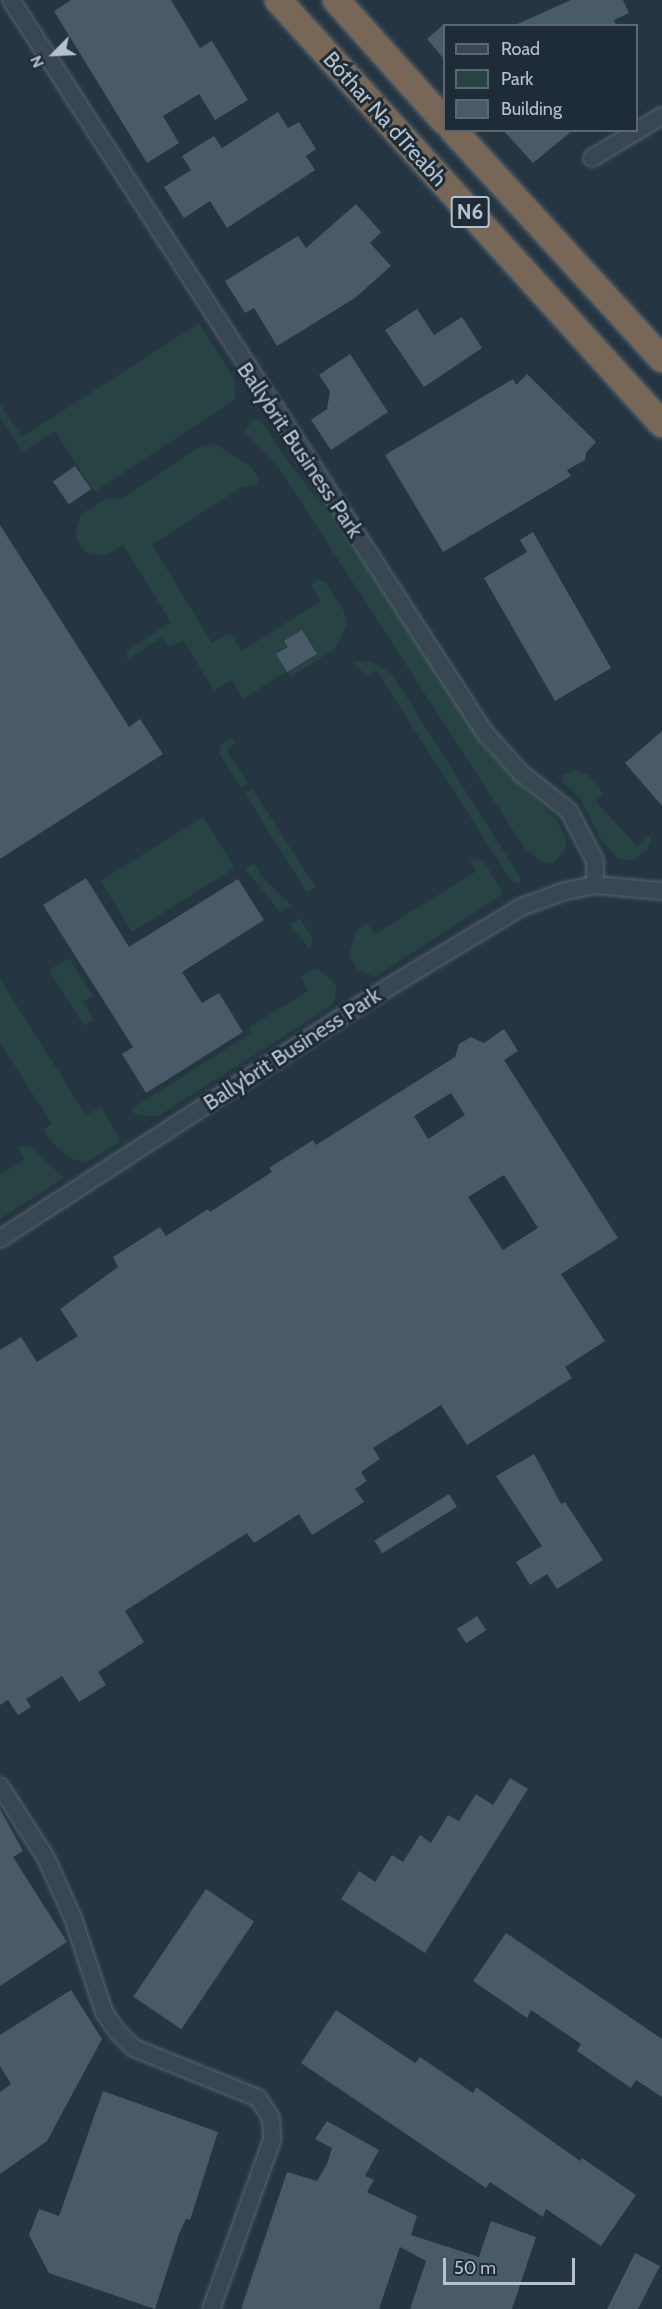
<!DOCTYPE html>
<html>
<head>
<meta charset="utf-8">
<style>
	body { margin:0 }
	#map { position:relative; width:662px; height:2309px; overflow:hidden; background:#253542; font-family:Cabin,sans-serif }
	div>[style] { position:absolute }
	.green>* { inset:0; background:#274343; transform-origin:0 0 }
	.building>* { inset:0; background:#495b68; transform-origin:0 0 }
	.roads { filter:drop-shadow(0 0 2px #57646f) drop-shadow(0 0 2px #57646f) }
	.minor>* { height:16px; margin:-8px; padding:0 8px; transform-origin:8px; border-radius:8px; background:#394752 }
	.highway>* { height:26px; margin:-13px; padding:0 13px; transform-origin:13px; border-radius:13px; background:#786656 }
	span { translate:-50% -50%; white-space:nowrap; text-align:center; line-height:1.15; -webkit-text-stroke:6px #1e2c37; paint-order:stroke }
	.shield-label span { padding:2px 4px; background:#1e2c37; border:2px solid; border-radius:4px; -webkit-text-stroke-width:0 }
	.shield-label { font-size:21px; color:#b6c1cc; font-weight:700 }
	.street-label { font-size:22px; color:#b6c1cc }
	.legend { position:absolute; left:443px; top:24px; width:195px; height:108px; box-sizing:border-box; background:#1e2c37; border:2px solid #5b6873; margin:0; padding:8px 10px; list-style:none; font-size:18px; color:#b6c1cc }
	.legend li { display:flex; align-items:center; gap:12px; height:30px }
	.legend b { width:30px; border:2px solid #5b6873 }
	.north { position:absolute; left:24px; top:24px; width:60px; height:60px; -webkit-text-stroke:4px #1e2c37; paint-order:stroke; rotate:246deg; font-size:16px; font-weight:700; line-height:24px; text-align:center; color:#b6c1cc }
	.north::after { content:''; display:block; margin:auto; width:21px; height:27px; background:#b6c1cc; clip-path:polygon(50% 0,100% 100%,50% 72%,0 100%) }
	.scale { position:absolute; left:443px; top:2258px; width:132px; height:27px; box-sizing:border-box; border:3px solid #b6c1cc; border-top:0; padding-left:8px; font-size:18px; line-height:21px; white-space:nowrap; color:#b6c1cc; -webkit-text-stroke:4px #1e2c37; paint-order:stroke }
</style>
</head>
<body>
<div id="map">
	<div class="green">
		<div style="clip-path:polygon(199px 323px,234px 378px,236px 399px,94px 492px,55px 431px,23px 452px,0 418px,0 404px,22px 437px)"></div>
		<div style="clip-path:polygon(253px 419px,262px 421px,286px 459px,340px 527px,488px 753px,557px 820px,567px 842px,565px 850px,552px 864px,541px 862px,525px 849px,279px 468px,245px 432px)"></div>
		<div style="clip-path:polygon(215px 444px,250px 466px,258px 477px,257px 485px,242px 487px,152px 545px,212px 643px,230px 633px,242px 651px,320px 601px,311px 585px,318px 579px,325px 582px,344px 611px,347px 623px,336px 648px,291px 677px,287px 672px,316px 654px,288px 647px,277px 654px,287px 671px,243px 699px,232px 680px,214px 691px,183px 640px,170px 648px,162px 637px,127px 660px,127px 651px,171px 622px,123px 545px,108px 554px,92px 555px,83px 550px,75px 536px,81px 514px,108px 498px,121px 499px,201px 446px)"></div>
		<div style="clip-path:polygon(352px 661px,371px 662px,392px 674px,520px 877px,521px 885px,512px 882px,376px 670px,366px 676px)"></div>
		<div style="clip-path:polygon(232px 737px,235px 742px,227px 751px,248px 783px,241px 788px,219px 753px,221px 744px)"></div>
		<div style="clip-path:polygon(575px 770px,588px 775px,604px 794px,596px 801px,637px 846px,653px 832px,648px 848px,633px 861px,618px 859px,600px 838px,580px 799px,563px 782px,562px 775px)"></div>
		<div style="clip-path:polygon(252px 789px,316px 887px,307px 893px,245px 794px)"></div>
		<div style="left:203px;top:817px;width:60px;height:121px;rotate:58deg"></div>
		<div style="clip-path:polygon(470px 858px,484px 861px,503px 894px,375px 977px,357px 970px,349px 956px,356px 931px,367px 923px,375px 934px,475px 872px)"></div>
		<div style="clip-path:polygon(254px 863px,262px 877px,291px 905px,280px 912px,245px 869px)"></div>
		<div style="clip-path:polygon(300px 918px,313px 939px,310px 949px,290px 925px)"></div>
		<div style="clip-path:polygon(69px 958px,93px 996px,83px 1002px,94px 1020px,84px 1026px,49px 970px)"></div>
		<div style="clip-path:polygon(317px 967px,336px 985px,335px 999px,327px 1009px,157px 1117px,135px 1114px,131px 1109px,251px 1033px,248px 1028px,308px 991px,301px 977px)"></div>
		<div style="clip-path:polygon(0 979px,86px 1115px,101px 1107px,119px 1137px,119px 1142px,86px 1163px,70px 1158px,51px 1142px,43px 1130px,52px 1124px,0 1043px)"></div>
		<div style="clip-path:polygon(30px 1146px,64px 1178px,0 1219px,0 1175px,24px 1159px,18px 1147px)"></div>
	</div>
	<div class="building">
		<div style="clip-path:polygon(71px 0,171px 0,200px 48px,212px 41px,248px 100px,215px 120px,199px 94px,163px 116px,179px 143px,147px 163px,54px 11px)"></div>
		<div style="clip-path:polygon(571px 0,623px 0,629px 13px,614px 20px,617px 26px,513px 26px)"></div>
		<div style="clip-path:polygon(444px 24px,444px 59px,427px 39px)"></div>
		<div style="clip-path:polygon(278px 112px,288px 128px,299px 122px,316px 149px,306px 156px,315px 170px,227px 228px,210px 201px,184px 218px,164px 187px,191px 170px,182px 156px,214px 136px,222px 148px)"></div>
		<div style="clip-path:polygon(503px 130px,573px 130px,533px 163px)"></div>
		<div style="clip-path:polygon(356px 204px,381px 232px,370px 243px,391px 266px,355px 298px,277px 346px,254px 308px,245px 313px,225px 281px,298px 236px,306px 248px)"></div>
		<div style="clip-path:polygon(417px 309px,434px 335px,462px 317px,482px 348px,424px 387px,385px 330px)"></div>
		<div style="clip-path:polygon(350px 354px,388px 412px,331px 450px,311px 420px,327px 409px,330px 391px,319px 375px)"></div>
		<div style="clip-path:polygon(527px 374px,596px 442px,586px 453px,585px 460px,567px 470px,571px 476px,443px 552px,385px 455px,513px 379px,516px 385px)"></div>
		<div style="left:75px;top:466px;width:28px;height:27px;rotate:55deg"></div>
		<div style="clip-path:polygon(0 525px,129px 727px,140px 719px,163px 754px,0 859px)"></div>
		<div style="clip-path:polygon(533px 532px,611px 668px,555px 701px,484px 578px,527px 552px,520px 540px)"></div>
		<div style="clip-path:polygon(302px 630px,317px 654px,287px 672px,276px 654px,288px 647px,284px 641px)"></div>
		<div style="clip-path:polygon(662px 731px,662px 806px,625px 763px)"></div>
		<div style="clip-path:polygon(86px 878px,129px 947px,238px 879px,264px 920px,182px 972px,202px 1003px,219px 993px,243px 1032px,146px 1093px,122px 1054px,133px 1047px,43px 905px)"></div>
		<div style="clip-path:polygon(evenodd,504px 1029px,518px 1051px,504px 1060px,618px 1238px,561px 1274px,605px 1341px,565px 1367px,572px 1378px,467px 1445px,441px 1405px,373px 1448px,380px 1459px,361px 1472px,367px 1481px,355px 1489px,364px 1502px,312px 1535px,299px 1514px,254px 1543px,247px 1533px,125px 1611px,144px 1642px,98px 1672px,106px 1685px,79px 1702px,62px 1676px,26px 1699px,31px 1707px,18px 1715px,8px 1700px,0 1705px,0 1350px,21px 1337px,37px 1362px,78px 1336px,60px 1309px,118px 1267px,113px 1257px,160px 1227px,166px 1236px,208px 1209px,210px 1212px,272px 1172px,269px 1168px,313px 1140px,316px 1145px,455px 1057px,459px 1044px,471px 1037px,484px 1043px,504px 1029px,451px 1093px,465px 1115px,428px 1139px,414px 1116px,451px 1093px,504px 1029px,504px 1175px,538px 1228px,503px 1250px,468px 1197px,504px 1175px)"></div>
		<div style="clip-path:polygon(534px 1454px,561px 1504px,565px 1502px,603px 1560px,557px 1589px,547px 1574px,530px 1585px,516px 1562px,542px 1546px,496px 1476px)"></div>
		<div style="left:449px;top:1494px;width:15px;height:88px;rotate:58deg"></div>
		<div style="left:477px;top:1616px;width:17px;height:24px;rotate:57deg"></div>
		<div style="clip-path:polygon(510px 1778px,528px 1789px,425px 1953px,341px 1899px,359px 1871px,375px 1882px,392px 1855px,403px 1862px,420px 1835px,431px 1843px,448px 1815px,459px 1821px,476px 1794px,493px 1805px)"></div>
		<div style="clip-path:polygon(0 1809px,23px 1851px,13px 1857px,67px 1942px,0 1986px)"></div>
		<div style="left:206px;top:1889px;width:58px;height:130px;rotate:34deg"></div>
		<div style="clip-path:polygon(506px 1933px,662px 2039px,662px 2097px,636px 2080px,631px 2088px,577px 2051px,581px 2044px,531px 2010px,527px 2018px,473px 1981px)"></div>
		<div style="clip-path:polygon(71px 1990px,102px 2039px,47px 2141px,0 2174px,0 2092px,11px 2084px,0 2066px,0 2035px)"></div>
		<div style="clip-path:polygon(336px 2010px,415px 2063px,420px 2057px,473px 2093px,476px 2087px,580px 2161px,582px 2158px,636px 2195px,601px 2246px,546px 2209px,543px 2217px,490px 2182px,486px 2188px,301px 2063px)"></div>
		<div style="clip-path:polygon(103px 2091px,218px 2132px,190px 2220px,186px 2219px,179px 2234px,155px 2309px,49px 2273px,29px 2235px,39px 2209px,59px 2216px)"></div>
		<div style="clip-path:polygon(327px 2121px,379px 2150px,365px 2176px,374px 2180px,367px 2192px,417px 2216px,411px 2235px,479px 2257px,491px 2221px,536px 2237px,512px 2309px,410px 2309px,426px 2261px,400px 2247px,379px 2309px,241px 2309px,287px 2172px,317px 2181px,327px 2164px,332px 2148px,315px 2139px)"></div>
		<div style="clip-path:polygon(635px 2253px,660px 2266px,638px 2309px,607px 2309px)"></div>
	</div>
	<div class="roads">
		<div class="minor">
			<div style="left:11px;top:0;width:873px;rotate:57.11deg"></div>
			<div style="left:485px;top:733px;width:54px;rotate:48deg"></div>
			<div style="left:521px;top:773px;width:61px;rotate:38.4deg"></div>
			<div style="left:569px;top:811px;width:56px;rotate:62.5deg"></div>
			<div style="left:595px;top:861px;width:24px;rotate:90deg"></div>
			<div style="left:592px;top:158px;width:82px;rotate:-31deg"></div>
			<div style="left:0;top:1239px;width:437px;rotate:-33deg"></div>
			<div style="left:366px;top:1001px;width:181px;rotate:-31.2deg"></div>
			<div style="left:521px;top:907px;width:47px;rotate:-20deg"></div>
			<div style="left:565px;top:891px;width:31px;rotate:-11deg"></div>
			<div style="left:595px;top:885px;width:67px;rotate:5.1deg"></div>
			<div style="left:0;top:1786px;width:85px;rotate:57.4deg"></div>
			<div style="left:46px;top:1858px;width:66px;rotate:65.8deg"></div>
			<div style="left:73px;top:1918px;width:99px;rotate:71.7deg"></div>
			<div style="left:104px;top:2012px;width:23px;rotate:56deg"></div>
			<div style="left:117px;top:2031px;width:24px;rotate:45deg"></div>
			<div style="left:134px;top:2048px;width:134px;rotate:22deg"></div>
			<div style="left:258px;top:2098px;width:24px;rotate:57deg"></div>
			<div style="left:271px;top:2118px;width:22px;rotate:87deg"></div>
			<div style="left:272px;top:2140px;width:180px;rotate:109.8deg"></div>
		</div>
		<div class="highway">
			<div style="left:278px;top:0;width:572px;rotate:47.83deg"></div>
			<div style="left:336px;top:0;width:162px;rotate:48.2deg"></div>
			<div style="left:453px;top:130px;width:310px;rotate:47.6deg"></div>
		</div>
	</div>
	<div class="shield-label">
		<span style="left:470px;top:212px">N6</span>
	</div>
	<div class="street-label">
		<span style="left:385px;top:119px;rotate:48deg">Bóthar Na dTreabh</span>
		<span style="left:300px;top:450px;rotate:56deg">Ballybrit Business Park</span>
		<span style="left:292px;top:1049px;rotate:-33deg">Ballybrit Business Park</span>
	</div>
	<ul class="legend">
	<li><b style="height:8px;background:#394752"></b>Road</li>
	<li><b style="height:16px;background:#274343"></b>Park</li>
	<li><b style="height:16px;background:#495b68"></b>Building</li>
	</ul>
	<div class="north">N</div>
	<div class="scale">50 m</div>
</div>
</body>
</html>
